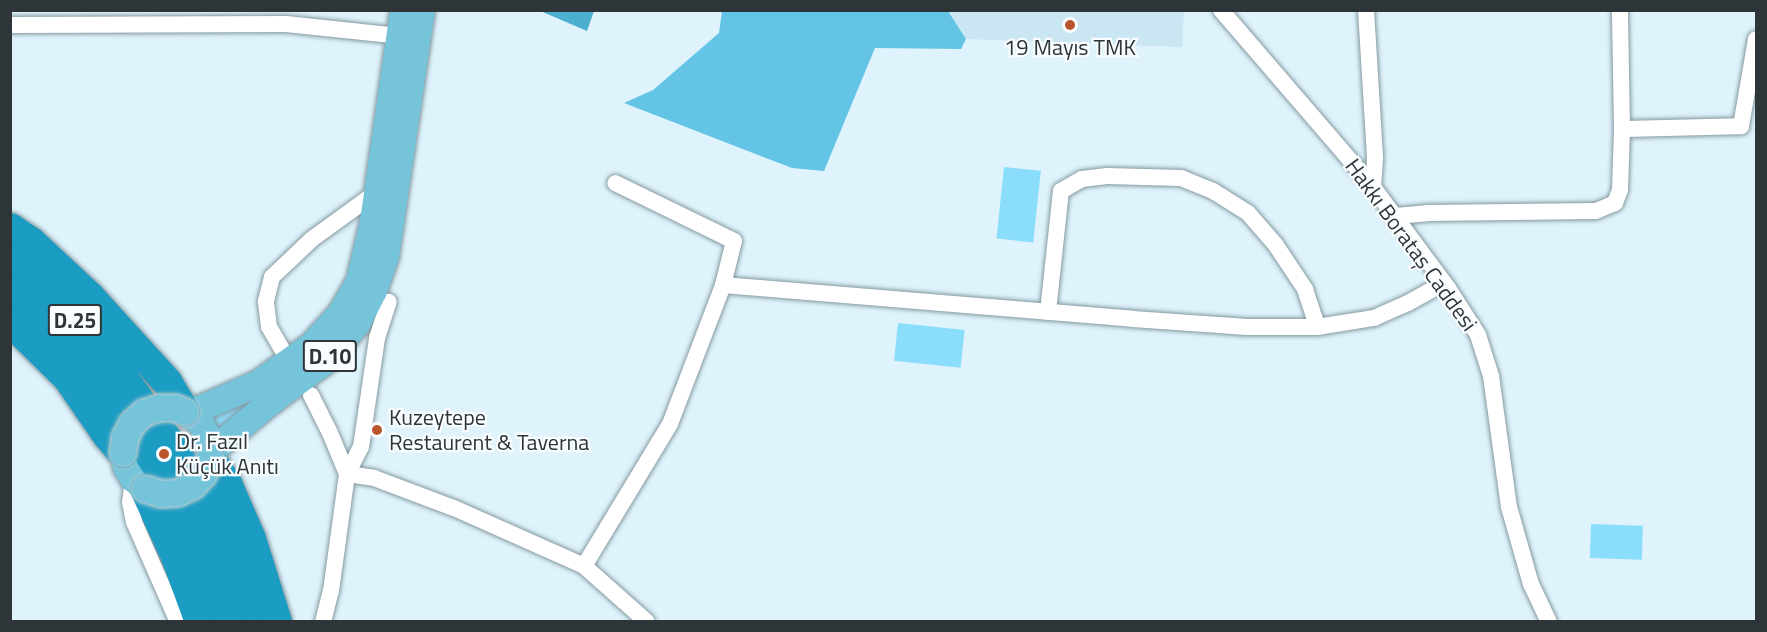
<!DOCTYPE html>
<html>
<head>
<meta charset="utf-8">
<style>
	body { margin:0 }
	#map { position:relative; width:1767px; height:632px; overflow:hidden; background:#def3fc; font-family:"Titillium Web",sans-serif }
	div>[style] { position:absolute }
	.built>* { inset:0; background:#c9e6f2 }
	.green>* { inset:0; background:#8bddfc; transform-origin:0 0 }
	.forest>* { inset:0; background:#63c4e6 }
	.water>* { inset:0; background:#4dafd0 }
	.roads { filter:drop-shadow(0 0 2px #8599a1) drop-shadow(0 0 2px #8599a1) }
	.street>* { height:16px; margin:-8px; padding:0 8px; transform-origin:8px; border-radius:8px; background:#fff }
	.primary>* { height:26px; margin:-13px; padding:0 13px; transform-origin:13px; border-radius:13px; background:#76c4da }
	.highway>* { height:30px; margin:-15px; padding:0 15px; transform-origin:15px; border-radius:15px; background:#1b9cc2 }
	.bridges { filter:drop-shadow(0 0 2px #d1d3d3) drop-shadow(0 0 2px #d1d3d3) }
	.primary-bridge>* { height:26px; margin:-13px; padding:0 13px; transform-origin:13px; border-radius:13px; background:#76c4da }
	.dots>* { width:16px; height:16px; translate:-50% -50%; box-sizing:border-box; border:3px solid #f9fdff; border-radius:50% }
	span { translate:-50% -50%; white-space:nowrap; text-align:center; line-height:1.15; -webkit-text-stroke:4.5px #f9fdff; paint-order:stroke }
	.shield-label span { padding:2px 4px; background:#f9fdff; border:2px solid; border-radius:4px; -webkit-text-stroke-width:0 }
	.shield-label { font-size:21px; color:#2d3539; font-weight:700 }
	.poi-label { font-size:22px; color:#2d3539 }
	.left { translate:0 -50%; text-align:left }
	.street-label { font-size:22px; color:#2d3539 }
	.frame { position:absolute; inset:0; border:12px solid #2d3539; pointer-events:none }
</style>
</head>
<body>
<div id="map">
	<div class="built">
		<div style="clip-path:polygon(948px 11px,1184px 11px,1182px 47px,966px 39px)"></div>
	</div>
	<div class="green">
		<div style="left:1004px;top:167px;width:37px;height:72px;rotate:6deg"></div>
		<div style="left:898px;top:323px;width:67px;height:38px;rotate:6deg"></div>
		<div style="clip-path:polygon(263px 397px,215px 439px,200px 414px)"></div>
		<div style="left:1591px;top:524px;width:52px;height:34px;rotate:2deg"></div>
	</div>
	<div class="forest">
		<div style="clip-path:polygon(722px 11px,948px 11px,966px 39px,961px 49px,875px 48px,824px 171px,792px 168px,624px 103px,653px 90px,719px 33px)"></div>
	</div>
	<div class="water">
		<div style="clip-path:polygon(538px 10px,594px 10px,594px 11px,587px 31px)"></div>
	</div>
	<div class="roads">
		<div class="street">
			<div style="left:1221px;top:10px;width:233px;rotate:49.3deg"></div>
			<div style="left:1373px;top:187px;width:126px;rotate:53.4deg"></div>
			<div style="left:1448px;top:288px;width:56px;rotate:57.4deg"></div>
			<div style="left:1478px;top:335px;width:43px;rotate:72.4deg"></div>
			<div style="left:1491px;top:376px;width:132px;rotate:82.2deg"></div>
			<div style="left:1509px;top:507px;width:80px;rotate:74.1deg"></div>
			<div style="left:1531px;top:584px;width:42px;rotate:64.7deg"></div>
			<div style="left:1366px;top:10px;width:149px;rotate:86.5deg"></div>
			<div style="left:1375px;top:159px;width:28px;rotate:94deg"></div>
			<div style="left:10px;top:25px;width:276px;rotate:-0.2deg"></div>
			<div style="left:286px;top:24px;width:116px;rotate:6deg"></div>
			<div style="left:1622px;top:129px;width:119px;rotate:-1.4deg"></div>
			<div style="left:1741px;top:126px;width:88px;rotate:-80.2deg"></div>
			<div style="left:1395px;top:216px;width:32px;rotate:-5deg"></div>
			<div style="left:1427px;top:213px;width:169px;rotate:-0.7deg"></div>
			<div style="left:1596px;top:211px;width:21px;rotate:-23deg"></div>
			<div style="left:1615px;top:203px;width:14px;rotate:-69deg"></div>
			<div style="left:1620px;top:190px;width:61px;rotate:-88.1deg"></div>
			<div style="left:1622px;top:129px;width:119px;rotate:-91deg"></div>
			<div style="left:723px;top:285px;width:411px;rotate:4.7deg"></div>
			<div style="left:1133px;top:319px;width:114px;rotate:4deg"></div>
			<div style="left:1247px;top:327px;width:70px"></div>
			<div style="left:1317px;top:327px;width:58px;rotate:-9deg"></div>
			<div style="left:1374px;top:318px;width:37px;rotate:-24deg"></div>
			<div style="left:1408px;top:303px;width:41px;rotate:-29.1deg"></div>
			<div style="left:1048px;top:312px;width:122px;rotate:-83.9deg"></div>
			<div style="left:1061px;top:191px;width:24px;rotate:-30deg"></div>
			<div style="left:1082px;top:179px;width:25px;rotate:-7deg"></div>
			<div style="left:1107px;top:176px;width:74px;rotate:1.5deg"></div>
			<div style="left:1181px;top:178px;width:35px;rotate:22deg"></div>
			<div style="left:1213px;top:191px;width:41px;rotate:32.2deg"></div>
			<div style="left:1248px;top:213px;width:41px;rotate:48.9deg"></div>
			<div style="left:1275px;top:244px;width:54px;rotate:56.3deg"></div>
			<div style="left:1305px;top:289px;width:40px;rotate:72deg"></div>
			<div style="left:283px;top:351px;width:28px;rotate:-120deg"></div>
			<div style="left:269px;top:327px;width:26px;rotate:-97deg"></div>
			<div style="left:266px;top:301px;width:25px;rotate:-76deg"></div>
			<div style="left:272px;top:277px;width:55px;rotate:-43.5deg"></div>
			<div style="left:312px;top:239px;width:80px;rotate:-35.9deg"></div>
			<div style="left:311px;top:395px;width:42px;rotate:63.4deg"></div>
			<div style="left:330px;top:433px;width:44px;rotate:67.5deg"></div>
			<div style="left:347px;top:474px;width:27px;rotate:8deg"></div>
			<div style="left:374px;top:478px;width:85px;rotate:20.6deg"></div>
			<div style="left:454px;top:508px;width:142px;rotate:24deg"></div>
			<div style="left:584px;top:566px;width:84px;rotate:41.6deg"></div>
			<div style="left:133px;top:479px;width:23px;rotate:97deg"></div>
			<div style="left:130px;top:502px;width:20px;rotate:79deg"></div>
			<div style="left:134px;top:522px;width:109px;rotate:66.3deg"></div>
			<div style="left:584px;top:566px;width:166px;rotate:-58.8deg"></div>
			<div style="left:670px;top:424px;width:149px;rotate:-69.1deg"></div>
			<div style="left:723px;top:285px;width:45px;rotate:-76deg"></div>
			<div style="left:734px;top:241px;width:132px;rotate:-154deg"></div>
			<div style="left:323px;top:622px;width:32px;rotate:-76deg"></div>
			<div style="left:331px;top:591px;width:118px;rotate:-82.2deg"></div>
			<div style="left:347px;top:474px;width:30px;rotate:-63deg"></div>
			<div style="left:361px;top:447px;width:110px;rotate:-81.6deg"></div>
			<div style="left:377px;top:338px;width:38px;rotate:-72deg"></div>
		</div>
		<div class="primary">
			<div style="left:185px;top:412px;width:19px;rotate:35deg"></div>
			<div style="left:201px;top:423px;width:16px;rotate:63deg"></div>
			<div style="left:208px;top:437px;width:21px;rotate:85deg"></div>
			<div style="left:190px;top:413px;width:73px;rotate:-23.4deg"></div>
			<div style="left:257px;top:384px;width:67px;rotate:-35.3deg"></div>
			<div style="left:312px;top:345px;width:43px;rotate:-47.8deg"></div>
			<div style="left:341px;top:313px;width:36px;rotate:-60deg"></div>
			<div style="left:359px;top:282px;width:62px;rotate:-76.9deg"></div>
			<div style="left:373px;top:222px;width:214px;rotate:-81.9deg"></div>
			<div style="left:211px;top:452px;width:75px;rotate:-40.1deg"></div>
			<div style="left:268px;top:404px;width:74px;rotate:-36.7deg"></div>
			<div style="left:327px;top:360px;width:47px;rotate:-50.2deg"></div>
			<div style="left:357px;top:324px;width:37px;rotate:-63deg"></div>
			<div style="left:374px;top:291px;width:37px;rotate:-71deg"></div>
			<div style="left:386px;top:256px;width:249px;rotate:-81.7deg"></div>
			<div style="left:123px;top:453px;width:14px;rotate:78deg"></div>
			<div style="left:126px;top:467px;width:14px;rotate:60deg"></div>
			<div style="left:133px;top:479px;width:16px;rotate:40deg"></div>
		</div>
		<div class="highway">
			<div style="left:10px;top:228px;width:25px;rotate:34deg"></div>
			<div style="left:31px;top:242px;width:81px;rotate:43deg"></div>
			<div style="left:90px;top:297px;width:115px;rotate:47.8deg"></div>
			<div style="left:167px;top:382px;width:35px;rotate:59deg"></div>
			<div style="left:10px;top:259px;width:123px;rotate:43.7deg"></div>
			<div style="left:99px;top:344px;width:130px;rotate:54.4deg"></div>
			<div style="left:175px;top:450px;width:77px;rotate:60.4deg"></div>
			<div style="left:213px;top:517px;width:112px;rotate:69.6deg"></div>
			<div style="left:10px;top:289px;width:35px;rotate:40deg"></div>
			<div style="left:37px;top:312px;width:69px;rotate:47.3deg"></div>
			<div style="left:84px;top:363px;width:52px;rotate:52deg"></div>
			<div style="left:116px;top:404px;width:69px;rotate:56.3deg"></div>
			<div style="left:154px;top:461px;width:76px;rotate:61.8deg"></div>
			<div style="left:190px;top:528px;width:101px;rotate:68deg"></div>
			<div style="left:10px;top:321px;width:81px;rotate:44.5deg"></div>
			<div style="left:68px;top:378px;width:70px;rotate:55.4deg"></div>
			<div style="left:108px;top:436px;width:23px;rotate:49deg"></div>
			<div style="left:210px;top:458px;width:33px;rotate:57deg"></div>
			<div style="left:228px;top:486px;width:58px;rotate:66.5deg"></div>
			<div style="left:251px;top:539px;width:87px;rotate:72.6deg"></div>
			<div style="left:145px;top:489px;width:74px;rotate:65.2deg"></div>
			<div style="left:176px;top:556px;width:70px;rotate:70deg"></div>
		</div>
	</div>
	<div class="bridges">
		<div class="primary-bridge">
			<div style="left:123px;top:453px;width:15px;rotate:-82deg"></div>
			<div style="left:125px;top:438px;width:16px;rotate:-63deg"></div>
			<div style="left:132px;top:424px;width:16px;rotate:-43deg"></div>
			<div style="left:144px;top:413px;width:16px;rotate:-18deg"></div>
			<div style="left:159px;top:408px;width:16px"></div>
			<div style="left:175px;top:408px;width:11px;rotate:22deg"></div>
			<div style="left:145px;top:489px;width:17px;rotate:17deg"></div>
			<div style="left:161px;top:494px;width:17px;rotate:-3deg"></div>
			<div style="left:178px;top:493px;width:17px;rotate:-25deg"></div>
			<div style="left:193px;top:486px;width:16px;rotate:-47deg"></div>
			<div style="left:204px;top:474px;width:17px;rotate:-69deg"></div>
		</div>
	</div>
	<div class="dots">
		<div style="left:1070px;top:25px;background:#ba542a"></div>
		<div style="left:377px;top:430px;background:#ba542a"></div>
		<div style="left:164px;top:454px;background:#ba542a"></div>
	</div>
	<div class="shield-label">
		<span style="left:75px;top:320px">D.25</span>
		<span style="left:330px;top:356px">D.10</span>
	</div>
	<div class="poi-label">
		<span style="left:1070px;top:48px">19 Mayıs TMK</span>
		<span class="left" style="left:389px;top:430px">Kuzeytepe<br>Restaurent &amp; Taverna</span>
		<span class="left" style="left:176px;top:454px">Dr. Fazıl<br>Küçük Anıtı</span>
	</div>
	<div class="street-label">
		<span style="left:1411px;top:245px;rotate:54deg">Hakkı Borataş Caddesi</span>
	</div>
	<div class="frame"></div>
</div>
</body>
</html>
